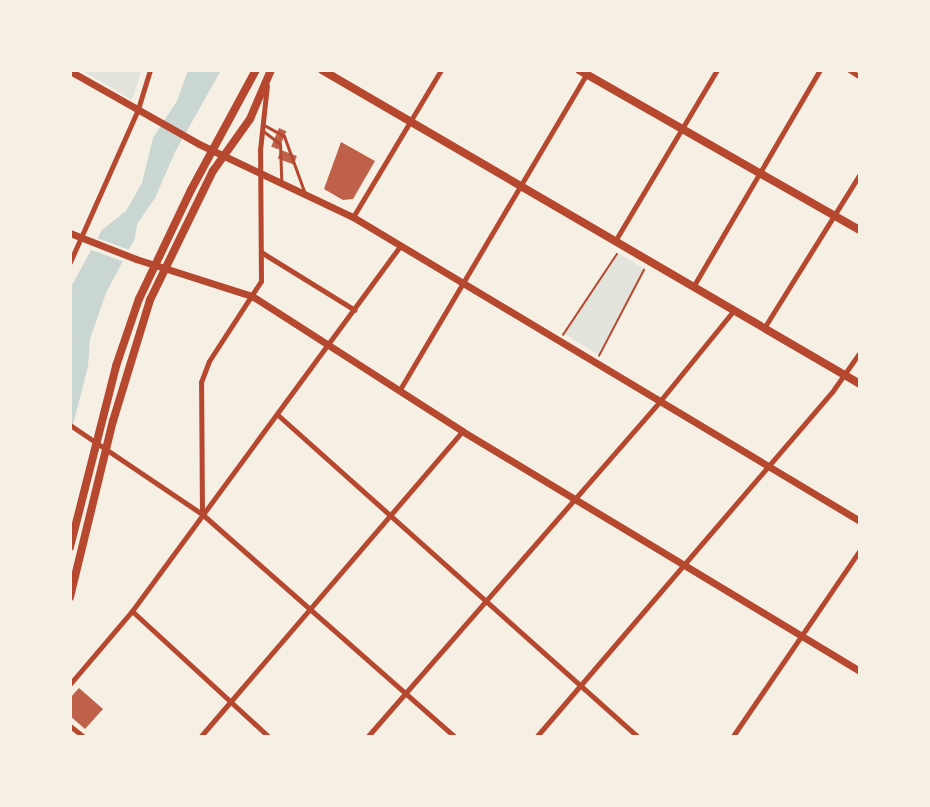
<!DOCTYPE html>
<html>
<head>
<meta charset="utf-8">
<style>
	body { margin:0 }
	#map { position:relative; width:930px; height:807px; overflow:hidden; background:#f6efe4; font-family:Quicksand,sans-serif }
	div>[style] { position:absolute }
	.green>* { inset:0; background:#e2e4dc }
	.water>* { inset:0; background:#c9d6d2 }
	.pier>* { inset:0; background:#f6efe4; transform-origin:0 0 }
	.building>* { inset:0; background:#bf614a; transform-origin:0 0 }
	.path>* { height:1.5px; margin:-0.75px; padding:0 0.75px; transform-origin:0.75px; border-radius:0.75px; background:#b5482f }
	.service>* { height:3px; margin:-1.5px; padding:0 1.5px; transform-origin:1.5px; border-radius:1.5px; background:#b5482f }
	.minor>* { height:5px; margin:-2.5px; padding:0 2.5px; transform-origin:2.5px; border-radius:2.5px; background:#b5482f }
	.tertiary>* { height:7px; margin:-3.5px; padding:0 3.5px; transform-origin:3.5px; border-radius:3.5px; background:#b5482f }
	.secondary>* { height:8px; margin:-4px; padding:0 4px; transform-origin:4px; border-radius:4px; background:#b5482f }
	span { translate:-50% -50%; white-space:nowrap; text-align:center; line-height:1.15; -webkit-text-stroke:4.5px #f6efe4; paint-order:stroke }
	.frame { position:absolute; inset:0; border:72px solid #f6efe4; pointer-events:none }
</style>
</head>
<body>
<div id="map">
	<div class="green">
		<div style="clip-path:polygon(83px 71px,141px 71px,132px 100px)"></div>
		<div style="clip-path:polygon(618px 253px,644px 269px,599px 355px,565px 334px)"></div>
	</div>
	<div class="water">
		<div style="clip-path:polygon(188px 71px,220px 72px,175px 152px,155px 198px,137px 224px,135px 238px,106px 293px,90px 339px,88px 366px,71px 433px,71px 287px,102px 230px,126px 211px,142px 183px,153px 138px,177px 101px)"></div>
	</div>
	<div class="pier">
		<div style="left:94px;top:237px;width:40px;height:13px;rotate:20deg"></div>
	</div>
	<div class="building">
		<div style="left:279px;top:128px;width:8px;height:20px;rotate:23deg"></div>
		<div style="clip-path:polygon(341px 142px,375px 161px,353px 199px,343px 200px,324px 189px)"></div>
		<div style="left:281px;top:150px;width:17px;height:9px;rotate:21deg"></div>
		<div style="clip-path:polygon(79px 688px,103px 709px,85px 729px,70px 716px,70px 698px)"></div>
	</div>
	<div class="path">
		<div style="left:563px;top:335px;width:97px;rotate:-56.3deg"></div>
		<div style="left:599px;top:356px;width:97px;rotate:-62.4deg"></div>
	</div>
	<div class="service">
		<div style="left:264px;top:125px;width:23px;rotate:29deg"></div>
		<div style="left:284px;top:136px;width:59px;rotate:70deg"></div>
		<div style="left:263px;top:131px;width:21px;rotate:37deg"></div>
		<div style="left:280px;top:144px;width:36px;rotate:88deg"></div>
	</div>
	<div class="minor">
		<div style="left:849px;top:70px;width:13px;rotate:32deg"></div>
		<div style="left:353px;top:217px;width:171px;rotate:-59.1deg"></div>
		<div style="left:615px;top:241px;width:199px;rotate:-59.2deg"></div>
		<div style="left:261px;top:252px;width:110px;rotate:31.7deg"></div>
		<div style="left:70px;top:262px;width:167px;rotate:-66deg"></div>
		<div style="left:138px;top:109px;width:41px;rotate:-72.9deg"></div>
		<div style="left:693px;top:287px;width:251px;rotate:-59.7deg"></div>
		<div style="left:764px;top:328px;width:181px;rotate:-58.1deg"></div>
		<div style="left:399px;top:391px;width:373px;rotate:-59.4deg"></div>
		<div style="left:279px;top:416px;width:480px;rotate:41.8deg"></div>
		<div style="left:70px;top:425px;width:159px;rotate:34deg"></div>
		<div style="left:202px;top:514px;width:336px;rotate:41.4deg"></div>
		<div style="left:202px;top:514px;width:132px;rotate:-90.4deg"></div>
		<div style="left:201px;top:382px;width:22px;rotate:-69deg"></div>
		<div style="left:209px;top:361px;width:95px;rotate:-57deg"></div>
		<div style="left:261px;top:281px;width:131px;rotate:-90.4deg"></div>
		<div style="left:260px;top:150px;width:65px;rotate:-83.9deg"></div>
		<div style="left:132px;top:611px;width:185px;rotate:42.6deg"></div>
		<div style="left:70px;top:684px;width:96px;rotate:-49.7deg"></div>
		<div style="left:132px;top:611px;width:453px;rotate:-53.7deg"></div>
		<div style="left:70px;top:726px;width:16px;rotate:38deg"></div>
		<div style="left:201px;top:736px;width:401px;rotate:-49.4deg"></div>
		<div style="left:368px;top:736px;width:444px;rotate:-48.9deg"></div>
		<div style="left:660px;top:401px;width:117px;rotate:-50.9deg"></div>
		<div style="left:537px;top:736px;width:453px;rotate:-49.4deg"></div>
		<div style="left:832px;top:392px;width:49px;rotate:-55deg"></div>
		<div style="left:733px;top:736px;width:225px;rotate:-55.7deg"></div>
	</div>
	<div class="tertiary">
		<div style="left:70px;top:71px;width:148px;rotate:29.5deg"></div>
		<div style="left:199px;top:144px;width:170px;rotate:25.4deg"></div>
		<div style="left:353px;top:217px;width:591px;rotate:30.95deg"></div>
		<div style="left:70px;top:233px;width:71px;rotate:21.5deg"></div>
		<div style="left:136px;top:259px;width:122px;rotate:17.7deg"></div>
		<div style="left:252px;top:296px;width:250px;rotate:32.7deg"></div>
		<div style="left:462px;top:431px;width:465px;rotate:31.1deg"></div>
	</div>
	<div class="secondary">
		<div style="left:322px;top:70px;width:623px;rotate:30.27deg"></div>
		<div style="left:579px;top:70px;width:323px;rotate:29.7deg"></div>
		<div style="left:70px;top:547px;width:187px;rotate:-75.7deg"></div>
		<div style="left:116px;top:366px;width:71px;rotate:-71.1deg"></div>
		<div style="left:139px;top:299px;width:121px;rotate:-64.5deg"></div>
		<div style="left:191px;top:190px;width:136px;rotate:-61.6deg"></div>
		<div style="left:70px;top:597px;width:181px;rotate:-76.3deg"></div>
		<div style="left:113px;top:421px;width:127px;rotate:-73deg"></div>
		<div style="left:150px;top:300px;width:144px;rotate:-64deg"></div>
		<div style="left:213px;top:171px;width:64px;rotate:-54.6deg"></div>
		<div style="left:250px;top:119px;width:53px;rotate:-66.8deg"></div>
	</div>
	<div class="frame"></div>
</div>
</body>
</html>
